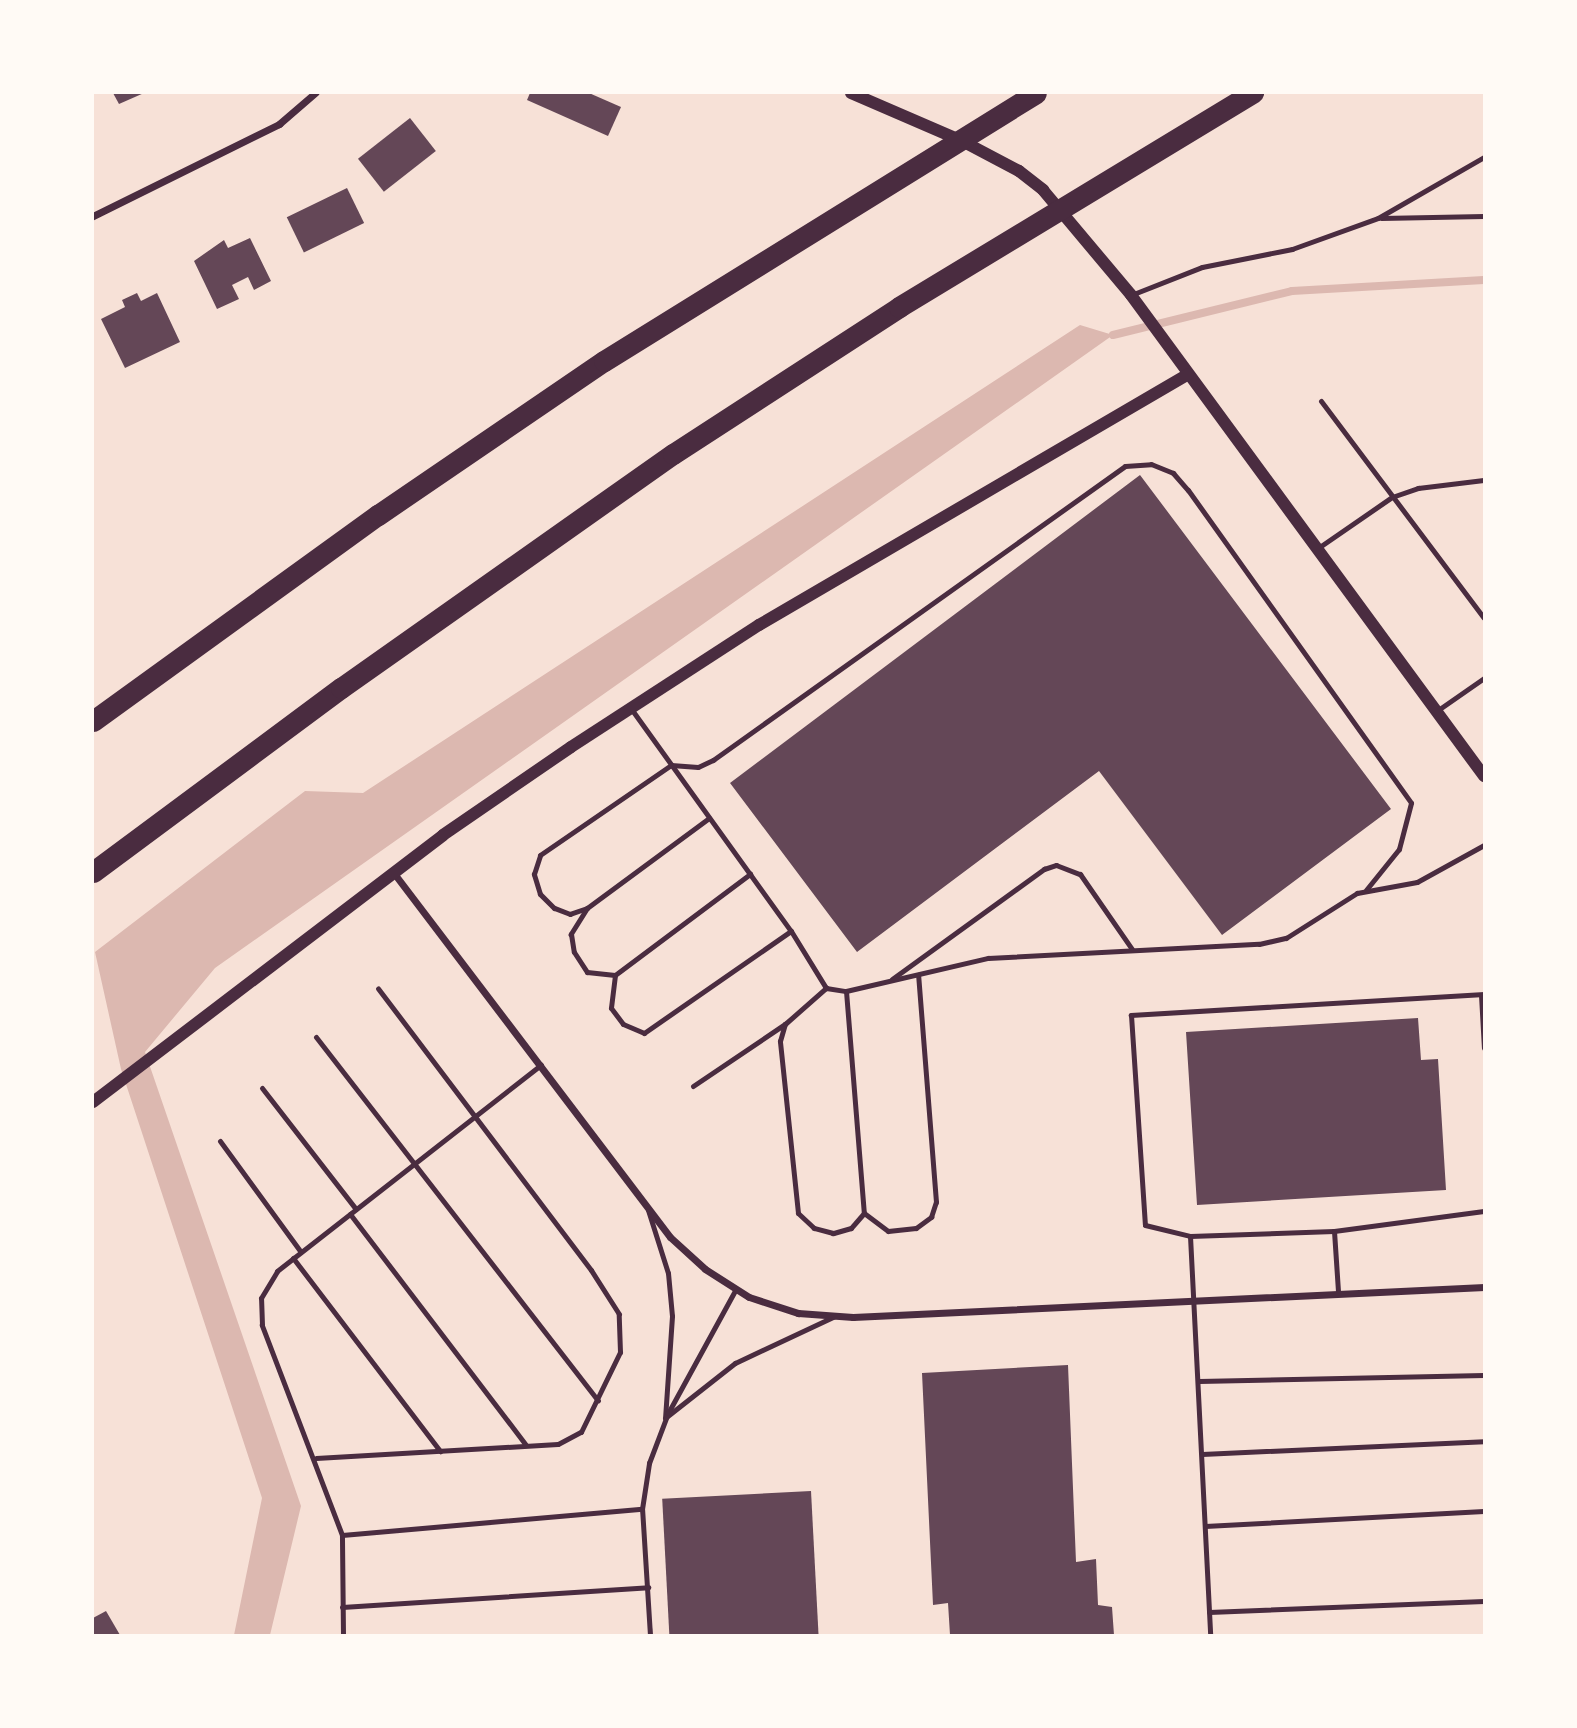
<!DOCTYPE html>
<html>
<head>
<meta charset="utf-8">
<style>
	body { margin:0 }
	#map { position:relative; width:1577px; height:1728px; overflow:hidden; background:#f7e1d7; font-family:"Source Sans 3",sans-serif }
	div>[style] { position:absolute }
	.water>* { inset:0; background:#dcb8b0 }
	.stream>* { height:8px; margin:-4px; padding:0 4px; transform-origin:4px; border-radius:4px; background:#dcb8b0 }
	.building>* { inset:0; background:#644757; transform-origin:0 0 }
	.service>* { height:5px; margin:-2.5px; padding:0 2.5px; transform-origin:2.5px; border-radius:2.5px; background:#4a2c40 }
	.minor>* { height:7px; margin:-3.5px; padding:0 3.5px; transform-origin:3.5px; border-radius:3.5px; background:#4a2c40 }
	.tertiary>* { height:12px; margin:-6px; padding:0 6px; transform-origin:6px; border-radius:6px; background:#4a2c40 }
	.motorway>* { height:21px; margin:-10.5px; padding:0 10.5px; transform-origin:10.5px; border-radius:10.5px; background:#4a2c40 }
	span { translate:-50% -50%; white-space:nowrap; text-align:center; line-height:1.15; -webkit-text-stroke:7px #fffaf5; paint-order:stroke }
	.frame { position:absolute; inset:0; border:94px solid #fffaf5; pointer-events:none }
</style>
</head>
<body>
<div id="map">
	<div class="water">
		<div style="clip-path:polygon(1080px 325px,1113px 335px,215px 968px,145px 1052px,301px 1506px,270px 1635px,234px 1635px,262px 1498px,121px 1069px,95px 952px,305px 791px,363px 793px)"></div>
	</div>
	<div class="stream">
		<div style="left:1113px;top:335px;width:184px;rotate:-13.8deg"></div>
		<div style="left:1292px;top:291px;width:192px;rotate:-3.3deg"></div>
	</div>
	<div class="building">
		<div style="clip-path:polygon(113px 93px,144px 93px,119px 104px)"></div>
		<div style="clip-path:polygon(530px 93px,589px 93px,621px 107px,608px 136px,527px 100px)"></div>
		<div style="left:410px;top:118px;width:42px;height:66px;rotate:52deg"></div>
		<div style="left:347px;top:188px;width:39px;height:67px;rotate:64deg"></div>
		<div style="clip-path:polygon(250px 238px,271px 281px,254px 290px,248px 277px,232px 285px,239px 299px,217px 309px,194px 261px,224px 240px,228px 248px)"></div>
		<div style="clip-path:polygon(137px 293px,141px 301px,157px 293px,180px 342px,125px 368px,101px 319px,125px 307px,122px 300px)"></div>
		<div style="clip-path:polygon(1140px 475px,1391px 809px,1222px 935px,1099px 771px,857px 952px,730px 783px)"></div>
		<div style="clip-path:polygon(1418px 1018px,1421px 1060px,1438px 1059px,1446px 1190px,1197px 1205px,1186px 1032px)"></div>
		<div style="clip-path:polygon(1068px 1365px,1076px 1562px,1096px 1559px,1098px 1605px,1112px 1607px,1114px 1635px,950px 1635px,948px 1603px,933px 1605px,922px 1373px)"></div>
		<div style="left:811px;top:1491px;width:144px;height:149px;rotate:87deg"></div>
		<div style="clip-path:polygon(106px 1611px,120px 1635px,93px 1635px,93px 1618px)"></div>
	</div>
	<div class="service">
		<div style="left:1381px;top:218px;width:103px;rotate:-1.1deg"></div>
		<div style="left:1131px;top:295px;width:76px;rotate:-21.5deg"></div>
		<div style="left:1202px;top:267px;width:92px;rotate:-11.3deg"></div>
		<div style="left:1292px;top:249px;width:91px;rotate:-19.8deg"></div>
		<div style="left:1378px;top:218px;width:122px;rotate:-29.9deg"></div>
		<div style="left:1321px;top:401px;width:271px;rotate:53.1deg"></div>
		<div style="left:1318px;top:548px;width:90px;rotate:-34.6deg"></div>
		<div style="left:1392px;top:497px;width:28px;rotate:-19deg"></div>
		<div style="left:1418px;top:488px;width:66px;rotate:-6.9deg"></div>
		<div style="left:632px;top:710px;width:272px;rotate:54.3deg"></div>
		<div style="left:791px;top:931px;width:67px;rotate:58.4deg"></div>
		<div style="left:1438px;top:710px;width:56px;rotate:-34.8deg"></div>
		<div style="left:709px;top:818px;width:152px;rotate:143.6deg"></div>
		<div style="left:587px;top:908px;width:18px;rotate:161deg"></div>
		<div style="left:570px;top:914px;width:17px;rotate:-159deg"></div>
		<div style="left:554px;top:908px;width:20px;rotate:-135deg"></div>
		<div style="left:540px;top:894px;width:21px;rotate:-107deg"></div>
		<div style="left:534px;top:874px;width:20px;rotate:-72deg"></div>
		<div style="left:540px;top:855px;width:159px;rotate:-34.5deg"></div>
		<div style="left:671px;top:765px;width:27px;rotate:4deg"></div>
		<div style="left:698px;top:767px;width:17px;rotate:-25deg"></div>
		<div style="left:713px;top:760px;width:506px;rotate:-35.51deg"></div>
		<div style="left:1125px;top:466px;width:26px;rotate:-4deg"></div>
		<div style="left:1151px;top:464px;width:24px;rotate:22deg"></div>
		<div style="left:1173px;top:473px;width:23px;rotate:49deg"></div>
		<div style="left:1188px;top:490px;width:384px;rotate:54.5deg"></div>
		<div style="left:1411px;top:803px;width:48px;rotate:104.6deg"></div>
		<div style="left:1399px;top:849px;width:53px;rotate:128.8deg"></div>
		<div style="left:587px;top:908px;width:31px;rotate:122deg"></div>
		<div style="left:571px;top:934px;width:18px;rotate:81deg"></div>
		<div style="left:574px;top:952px;width:24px;rotate:57deg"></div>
		<div style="left:587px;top:972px;width:28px;rotate:6deg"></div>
		<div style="left:615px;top:975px;width:169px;rotate:-36.8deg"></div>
		<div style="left:615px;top:975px;width:33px;rotate:97deg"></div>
		<div style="left:611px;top:1008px;width:20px;rotate:53deg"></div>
		<div style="left:623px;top:1024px;width:23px;rotate:23deg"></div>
		<div style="left:644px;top:1033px;width:179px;rotate:-34.8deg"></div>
		<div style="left:892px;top:979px;width:188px;rotate:-35.9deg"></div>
		<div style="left:1044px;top:869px;width:13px;rotate:-18deg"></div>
		<div style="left:1056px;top:865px;width:26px;rotate:21deg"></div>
		<div style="left:1080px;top:874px;width:91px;rotate:55.3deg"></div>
		<div style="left:846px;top:991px;width:223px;rotate:85.4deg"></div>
		<div style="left:864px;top:1213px;width:30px;rotate:37deg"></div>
		<div style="left:888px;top:1231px;width:28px;rotate:-6deg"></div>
		<div style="left:916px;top:1228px;width:19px;rotate:-36deg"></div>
		<div style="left:931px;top:1217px;width:16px;rotate:-72deg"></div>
		<div style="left:936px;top:1202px;width:228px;rotate:-94.5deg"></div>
		<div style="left:1484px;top:994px;width:354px;rotate:176.6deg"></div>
		<div style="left:1131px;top:1015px;width:210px;rotate:86.2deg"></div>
		<div style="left:1145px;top:1225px;width:46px;rotate:13.7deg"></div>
		<div style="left:1190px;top:1236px;width:144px;rotate:-2deg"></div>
		<div style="left:1334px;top:1231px;width:151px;rotate:-7.6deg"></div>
		<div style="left:1481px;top:995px;width:53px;rotate:86.8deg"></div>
		<div style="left:316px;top:1037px;width:460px;rotate:52.2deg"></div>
		<div style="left:693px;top:1086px;width:111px;rotate:-34deg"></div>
		<div style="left:262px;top:1088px;width:153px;rotate:52.2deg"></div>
		<div style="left:220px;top:1141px;width:137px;rotate:53.9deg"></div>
		<div style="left:648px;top:1210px;width:66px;rotate:72.4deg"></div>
		<div style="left:668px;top:1273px;width:43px;rotate:84.7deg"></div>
		<div style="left:672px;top:1316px;width:102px;rotate:93.9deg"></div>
		<div style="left:665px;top:1418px;width:89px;rotate:-38.2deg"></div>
		<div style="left:735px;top:1363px;width:110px;rotate:-25.2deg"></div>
		<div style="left:864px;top:1213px;width:20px;rotate:131deg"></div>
		<div style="left:851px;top:1228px;width:19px;rotate:164deg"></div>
		<div style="left:833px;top:1233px;width:20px;rotate:-165deg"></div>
		<div style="left:814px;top:1228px;width:22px;rotate:-137deg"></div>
		<div style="left:798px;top:1213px;width:173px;rotate:-96deg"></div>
		<div style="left:780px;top:1041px;width:18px;rotate:-74deg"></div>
		<div style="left:785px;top:1024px;width:55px;rotate:-41.3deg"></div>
		<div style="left:826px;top:988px;width:20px;rotate:9deg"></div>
		<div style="left:846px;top:991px;width:146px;rotate:-13.1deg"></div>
		<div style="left:988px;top:958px;width:271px;rotate:-3deg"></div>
		<div style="left:1259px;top:944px;width:28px;rotate:-13deg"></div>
		<div style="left:1286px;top:938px;width:84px;rotate:-32.4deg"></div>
		<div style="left:1357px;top:893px;width:61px;rotate:-10.4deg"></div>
		<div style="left:1417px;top:882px;width:77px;rotate:-28.9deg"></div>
		<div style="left:350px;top:1214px;width:290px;rotate:52.7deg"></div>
		<div style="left:1334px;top:1231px;width:60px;rotate:86.2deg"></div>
		<div style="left:1190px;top:1236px;width:400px;rotate:87.1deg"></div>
		<div style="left:293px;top:1258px;width:243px;rotate:52.7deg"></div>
		<div style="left:1199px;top:1381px;width:285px;rotate:-1.2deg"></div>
		<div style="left:1202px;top:1454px;width:282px;rotate:-2.6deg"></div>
		<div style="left:316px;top:1458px;width:242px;rotate:-3.3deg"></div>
		<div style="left:558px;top:1444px;width:26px;rotate:-28deg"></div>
		<div style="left:581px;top:1432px;width:89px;rotate:-64deg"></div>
		<div style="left:620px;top:1352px;width:38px;rotate:-92deg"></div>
		<div style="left:619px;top:1314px;width:52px;rotate:-122.5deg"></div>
		<div style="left:591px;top:1270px;width:353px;rotate:-127.1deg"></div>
		<div style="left:1205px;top:1526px;width:279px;rotate:-3.1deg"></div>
		<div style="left:342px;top:1535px;width:301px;rotate:-5deg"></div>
		<div style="left:342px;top:1607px;width:307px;rotate:-3.7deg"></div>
		<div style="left:1209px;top:1612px;width:275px;rotate:-2.3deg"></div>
		<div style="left:343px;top:1635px;width:100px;rotate:-90.6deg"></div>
		<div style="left:342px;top:1535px;width:225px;rotate:-110.9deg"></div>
		<div style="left:262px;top:1325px;width:27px;rotate:-92deg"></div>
		<div style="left:261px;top:1298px;width:31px;rotate:-59deg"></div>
		<div style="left:277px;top:1271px;width:335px;rotate:-38deg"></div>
		<div style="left:650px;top:1635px;width:126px;rotate:-93.6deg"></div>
		<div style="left:642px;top:1509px;width:47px;rotate:-81.3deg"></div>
		<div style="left:649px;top:1463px;width:53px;rotate:-69.2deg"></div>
		<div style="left:668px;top:1413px;width:141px;rotate:-61.3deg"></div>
	</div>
	<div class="minor">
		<div style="left:93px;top:216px;width:208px;rotate:-26.3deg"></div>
		<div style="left:279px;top:124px;width:48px;rotate:-40.7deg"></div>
		<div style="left:393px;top:872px;width:458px;rotate:52.8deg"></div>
		<div style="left:670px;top:1237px;width:47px;rotate:42.4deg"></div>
		<div style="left:705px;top:1269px;width:52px;rotate:32.5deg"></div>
		<div style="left:749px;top:1297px;width:52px;rotate:18.1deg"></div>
		<div style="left:798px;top:1313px;width:55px;rotate:4.2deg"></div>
		<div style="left:853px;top:1317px;width:632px;rotate:-2.72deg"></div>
	</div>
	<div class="tertiary">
		<div style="left:851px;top:93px;width:123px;rotate:23.4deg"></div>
		<div style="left:964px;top:142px;width:62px;rotate:27.8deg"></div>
		<div style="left:1019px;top:171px;width:31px;rotate:38deg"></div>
		<div style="left:1043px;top:190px;width:137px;rotate:50deg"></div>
		<div style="left:1131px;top:295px;width:597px;rotate:53.73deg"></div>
		<div style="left:93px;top:1102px;width:440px;rotate:-37.3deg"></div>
		<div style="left:443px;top:835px;width:155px;rotate:-34.5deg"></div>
		<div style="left:571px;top:747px;width:224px;rotate:-33deg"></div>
		<div style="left:759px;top:625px;width:497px;rotate:-30.3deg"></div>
	</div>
	<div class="motorway">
		<div style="left:93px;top:721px;width:352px;rotate:-35.9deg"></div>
		<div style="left:378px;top:515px;width:273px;rotate:-34.3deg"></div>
		<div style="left:604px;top:361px;width:508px;rotate:-31.81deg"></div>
		<div style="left:93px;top:872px;width:309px;rotate:-36.6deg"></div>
		<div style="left:341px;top:688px;width:406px;rotate:-35.2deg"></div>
		<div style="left:673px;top:454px;width:270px;rotate:-33deg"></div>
		<div style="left:899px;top:307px;width:414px;rotate:-31.2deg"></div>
	</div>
	<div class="frame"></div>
</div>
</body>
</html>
